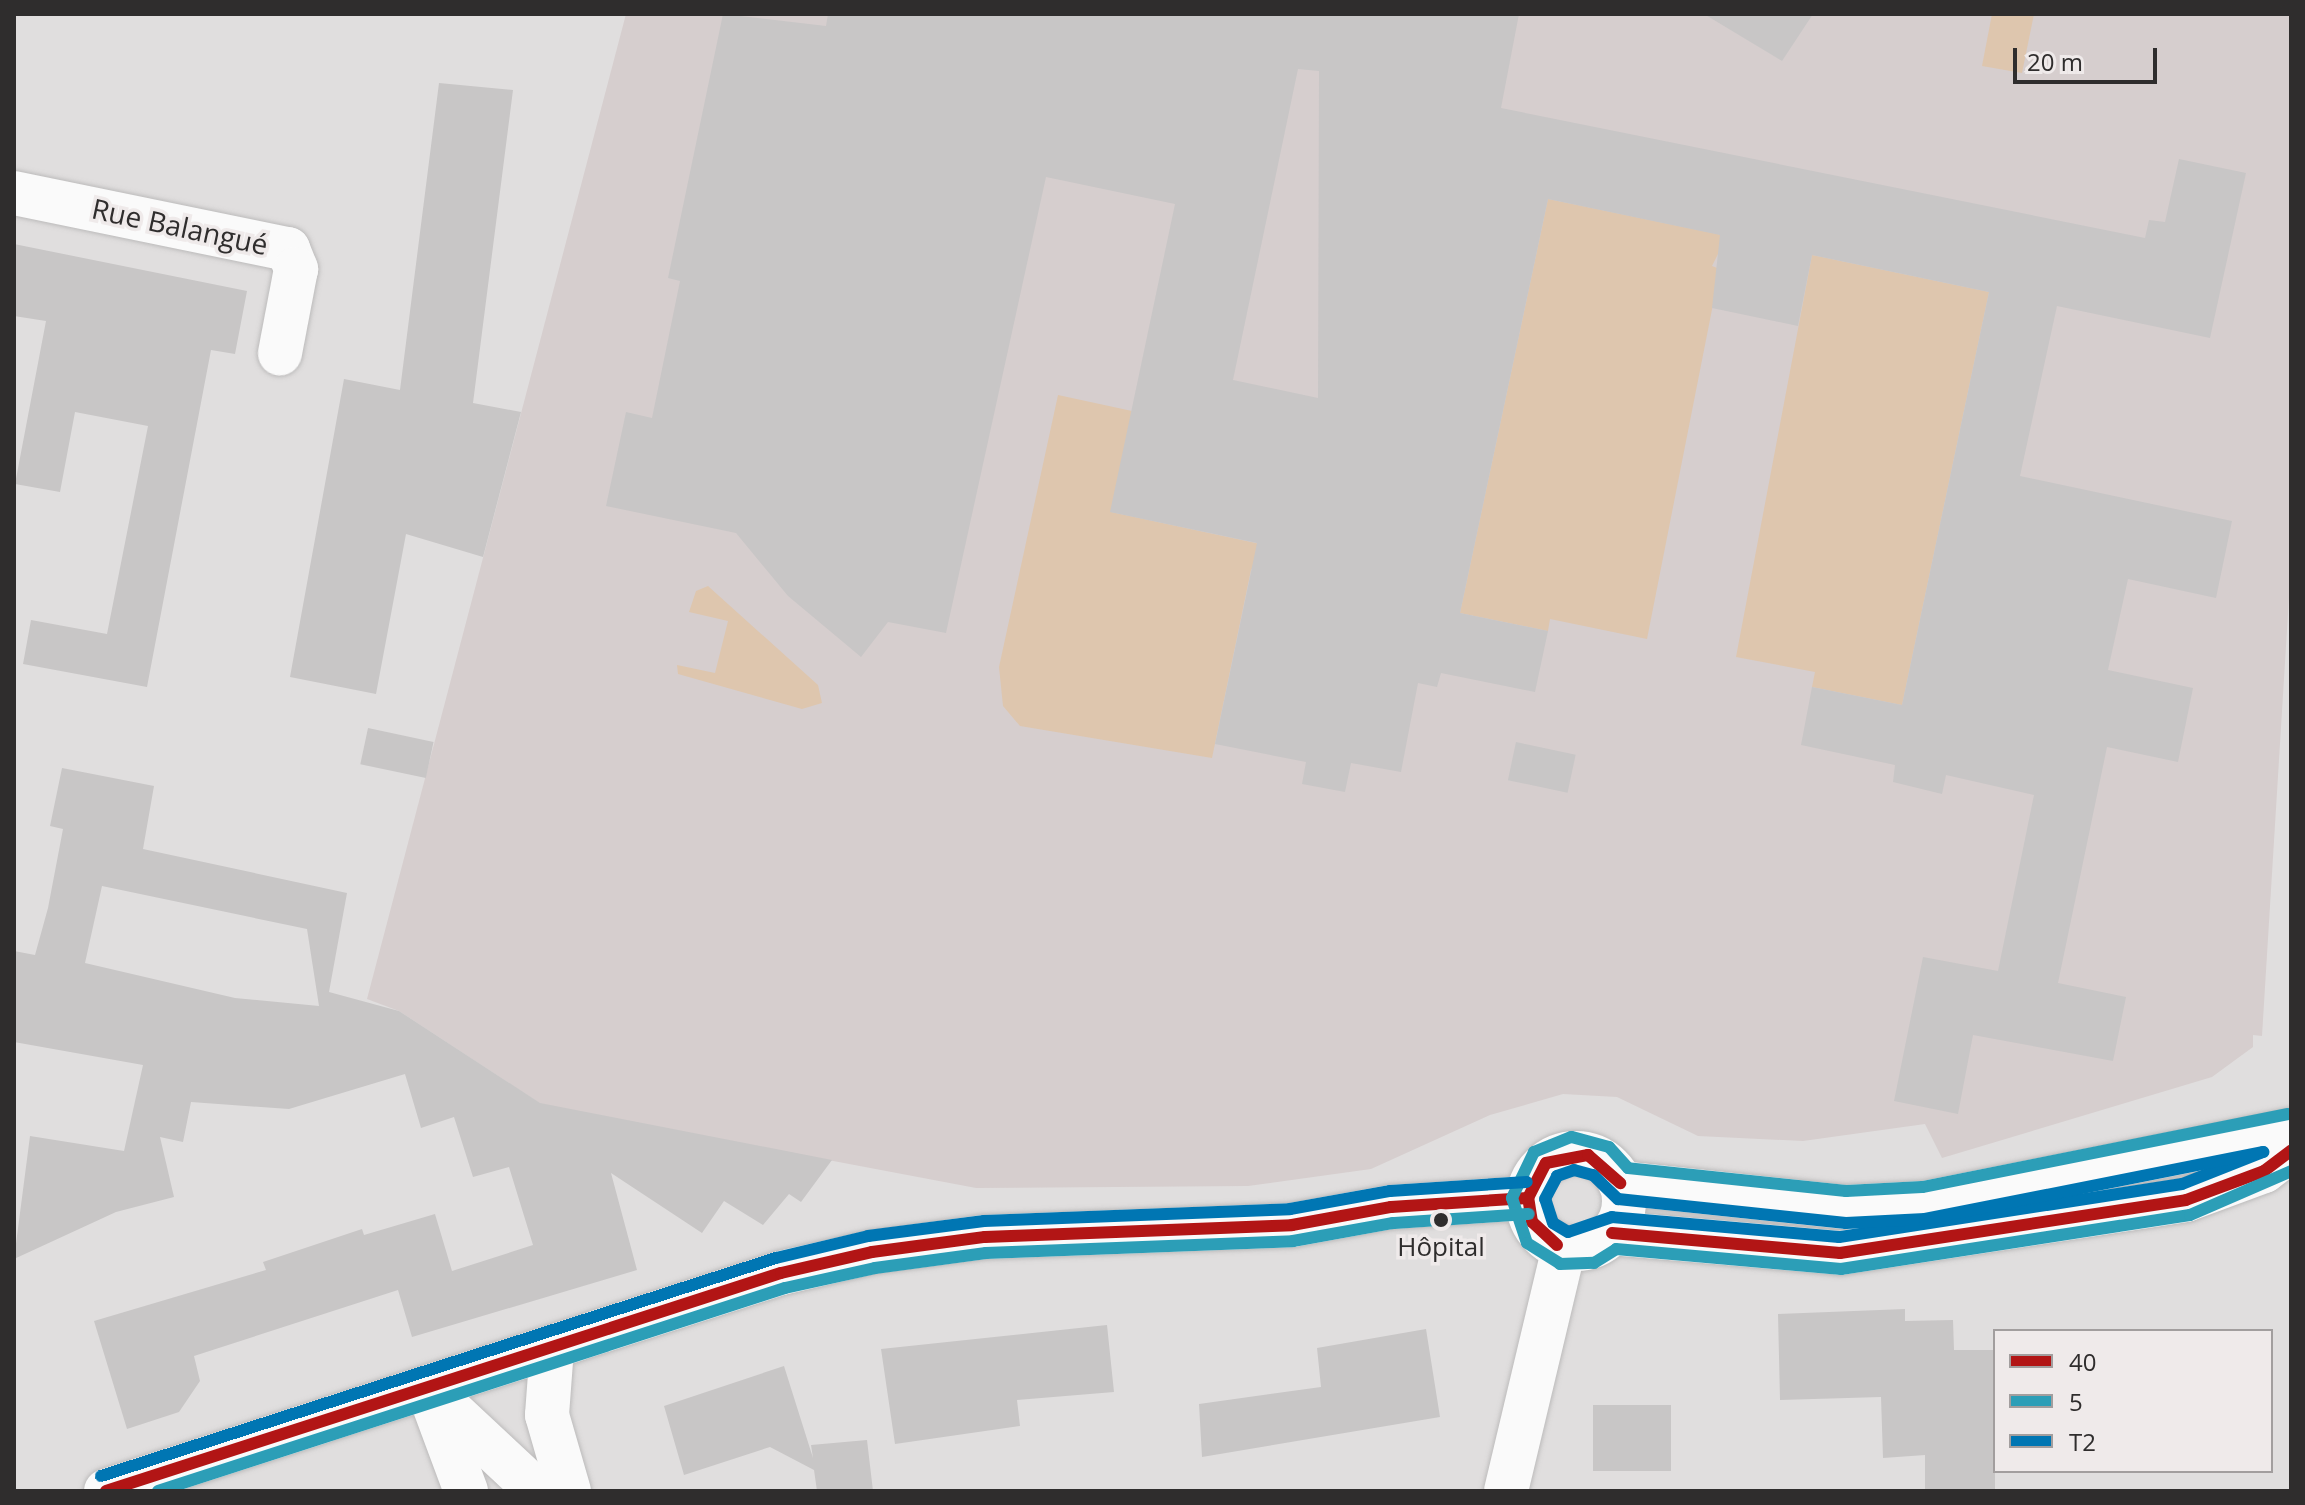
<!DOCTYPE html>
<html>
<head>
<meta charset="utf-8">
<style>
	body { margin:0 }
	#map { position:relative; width:2305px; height:1505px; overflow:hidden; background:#e0dede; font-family:"Open Sans",sans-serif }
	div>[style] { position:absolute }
	.built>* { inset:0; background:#d6cece }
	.green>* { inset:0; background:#dec6ae }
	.building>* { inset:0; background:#c8c6c6; transform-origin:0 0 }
	.roads { filter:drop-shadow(0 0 2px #bcbbbb) drop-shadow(0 0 2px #bcbbbb) }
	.street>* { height:44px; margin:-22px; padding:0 22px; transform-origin:22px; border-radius:22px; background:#fafafa }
	.secondary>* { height:44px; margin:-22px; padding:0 22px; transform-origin:22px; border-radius:22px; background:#fafafa }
	.secondary>.ring { margin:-22px; padding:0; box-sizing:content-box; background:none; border:44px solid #fafafa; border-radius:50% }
	.bus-1>* { height:12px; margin:-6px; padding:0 6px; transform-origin:6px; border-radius:6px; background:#b21515 }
	.bus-2>* { height:12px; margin:-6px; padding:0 6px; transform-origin:6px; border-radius:6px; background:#2c9eb7 }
	.bus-3>* { height:12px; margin:-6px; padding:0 6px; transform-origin:6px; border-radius:6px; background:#0076b3 }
	.dots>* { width:22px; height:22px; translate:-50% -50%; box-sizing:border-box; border:4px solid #efeaea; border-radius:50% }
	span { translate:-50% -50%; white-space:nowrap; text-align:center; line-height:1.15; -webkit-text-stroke:7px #efeaea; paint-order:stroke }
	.bus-label { font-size:26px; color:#2f2d2d }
	.street-label { font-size:28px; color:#2f2d2d }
	.frame { position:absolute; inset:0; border:16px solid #2f2d2d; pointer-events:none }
	.legend { position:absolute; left:1993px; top:1329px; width:280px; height:144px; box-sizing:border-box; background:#efeaea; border:2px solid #a29e9e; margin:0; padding:10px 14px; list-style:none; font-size:24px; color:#2f2d2d }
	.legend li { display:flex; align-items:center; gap:16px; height:40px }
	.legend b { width:40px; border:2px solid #a29e9e }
	.scale { position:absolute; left:2013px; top:48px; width:144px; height:36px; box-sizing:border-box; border:4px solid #2f2d2d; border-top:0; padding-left:10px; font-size:24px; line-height:28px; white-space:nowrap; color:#2f2d2d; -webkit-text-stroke:6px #efeaea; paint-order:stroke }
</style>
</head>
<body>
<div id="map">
	<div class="built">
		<div style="clip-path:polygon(626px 14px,2291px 14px,2291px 565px,2262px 1036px,2253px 1035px,2253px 1047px,2212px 1077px,1942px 1158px,1925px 1124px,1803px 1141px,1698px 1136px,1617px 1097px,1563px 1094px,1490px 1115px,1371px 1169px,1248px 1186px,976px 1188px,544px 1106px,399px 1011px,367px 999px)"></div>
	</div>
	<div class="green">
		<div style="clip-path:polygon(1992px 14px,2034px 14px,2022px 73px,1982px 66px)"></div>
		<div style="clip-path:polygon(1548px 199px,1727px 236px,1712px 266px,1720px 269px,1647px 639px,1550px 619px,1548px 631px,1460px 613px)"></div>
		<div style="clip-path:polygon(1812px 255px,1989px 292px,1902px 705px,1812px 687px,1815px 672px,1736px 657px)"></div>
		<div style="clip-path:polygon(1058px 395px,1132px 411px,1111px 512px,1265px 545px,1251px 570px,1212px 758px,1020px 726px,1003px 706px,999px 667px)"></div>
		<div style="clip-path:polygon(708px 586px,818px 685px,822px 703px,802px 709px,678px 674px,677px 665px,715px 673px,728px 621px,689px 612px,696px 591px)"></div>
	</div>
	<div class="building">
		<div style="clip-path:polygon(evenodd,723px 14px,826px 26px,828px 14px,1519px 14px,1501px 108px,2145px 238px,2149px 220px,2165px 222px,2179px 159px,2246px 173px,2210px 338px,2057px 306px,2020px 476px,2232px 521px,2216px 598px,2128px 579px,2108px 670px,2193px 688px,2178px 762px,2107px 747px,2058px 983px,2126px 997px,2113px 1061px,1973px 1035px,1958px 1114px,1894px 1101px,1923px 957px,1998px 971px,2034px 795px,1946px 775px,1942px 794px,1893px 782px,1895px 765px,1801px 745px,1812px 687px,1902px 705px,1989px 292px,1812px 255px,1798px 326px,1712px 308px,1720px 235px,1548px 199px,1460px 613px,1548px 631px,1535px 692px,1441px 673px,1437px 687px,1418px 683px,1401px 772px,1351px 763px,1345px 792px,1302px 784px,1306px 762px,1215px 744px,1257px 543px,1110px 512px,1175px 204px,1046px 177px,946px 633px,888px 622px,861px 657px,788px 596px,736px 533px,606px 506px,626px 412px,652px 418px,680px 281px,668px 278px,723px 14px,1298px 69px,1319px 71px,1318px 398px,1233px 380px,1298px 69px)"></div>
		<div style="clip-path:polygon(1704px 14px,1813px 14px,1782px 61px)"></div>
		<div style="clip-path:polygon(439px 83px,513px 90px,473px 403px,521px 412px,483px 557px,406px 534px,376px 694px,290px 677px,344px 379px,400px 390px)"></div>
		<div style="clip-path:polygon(14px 244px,247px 291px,235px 354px,211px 350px,147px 687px,23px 664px,31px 620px,107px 634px,148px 426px,75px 412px,60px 492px,15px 484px,46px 321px,14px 316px)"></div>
		<div style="left:368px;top:728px;width:67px;height:37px;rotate:12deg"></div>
		<div style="left:1516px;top:742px;width:61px;height:39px;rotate:12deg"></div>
		<div style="clip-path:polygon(evenodd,62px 768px,154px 786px,143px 849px,347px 893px,329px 992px,399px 1011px,540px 1103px,832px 1160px,801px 1202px,789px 1194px,763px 1225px,724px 1201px,702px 1233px,611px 1173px,637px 1270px,412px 1337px,398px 1290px,194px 1356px,200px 1381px,179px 1412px,127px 1429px,94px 1321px,266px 1270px,263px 1262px,362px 1229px,364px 1235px,435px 1214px,452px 1271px,533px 1245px,509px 1167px,473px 1177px,454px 1117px,421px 1128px,405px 1074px,289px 1109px,191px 1102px,183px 1142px,160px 1137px,174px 1197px,116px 1212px,14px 1259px,30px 1136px,124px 1151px,143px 1065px,14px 1042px,14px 951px,35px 955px,48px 908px,63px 829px,50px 826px,62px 768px,102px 886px,307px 929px,319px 1006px,235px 998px,85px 963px,102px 886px)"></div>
		<div style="clip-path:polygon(1905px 1309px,1905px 1321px,1953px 1320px,1954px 1350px,1995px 1350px,1995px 1491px,1925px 1491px,1925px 1455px,1883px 1458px,1881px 1397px,1780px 1400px,1778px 1314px)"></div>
		<div style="clip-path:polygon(1107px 1325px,1114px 1392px,1017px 1400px,1020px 1426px,895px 1444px,881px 1349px)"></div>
		<div style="clip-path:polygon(1426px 1329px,1440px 1417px,1202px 1457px,1199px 1404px,1321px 1387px,1317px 1348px)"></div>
		<div style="clip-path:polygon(784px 1366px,813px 1458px,811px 1445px,867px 1440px,873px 1491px,817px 1491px,814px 1470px,770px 1447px,684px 1475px,664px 1406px)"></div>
		<div style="left:1593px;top:1405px;width:78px;height:66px"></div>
	</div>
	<div class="roads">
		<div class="street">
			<div style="left:14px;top:193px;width:280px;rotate:11.6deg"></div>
			<div style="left:288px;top:249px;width:22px;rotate:68deg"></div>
			<div style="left:296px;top:269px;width:86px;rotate:100.8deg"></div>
			<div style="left:552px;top:1348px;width:67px;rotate:94.3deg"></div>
			<div style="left:547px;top:1415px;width:79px;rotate:73.9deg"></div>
			<div style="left:427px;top:1388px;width:151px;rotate:43.1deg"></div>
			<div style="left:434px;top:1405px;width:92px;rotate:69.6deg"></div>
			<div style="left:1506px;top:1491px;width:250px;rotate:-76.6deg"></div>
		</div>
		<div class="secondary">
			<div class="ring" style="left:1528px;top:1153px;width:52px;height:52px"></div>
			<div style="left:1620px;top:1183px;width:227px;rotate:6.1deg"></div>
			<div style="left:1846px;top:1207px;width:78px;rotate:-2.9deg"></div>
			<div style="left:1924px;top:1203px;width:374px;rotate:-11.2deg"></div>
			<div style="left:1612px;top:1233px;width:229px;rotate:5deg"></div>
			<div style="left:1840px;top:1253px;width:350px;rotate:-8.7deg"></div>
			<div style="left:2186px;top:1200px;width:83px;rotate:-20.4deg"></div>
			<div style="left:2264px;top:1171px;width:34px;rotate:-37deg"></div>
			<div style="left:106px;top:1491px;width:709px;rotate:-17.9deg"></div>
			<div style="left:781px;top:1273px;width:93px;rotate:-13deg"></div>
			<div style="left:872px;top:1252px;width:114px;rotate:-7.6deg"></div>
			<div style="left:985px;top:1237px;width:307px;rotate:-2.2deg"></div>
			<div style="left:1292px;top:1225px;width:101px;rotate:-10.3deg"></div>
			<div style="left:1391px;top:1207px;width:137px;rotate:-3.8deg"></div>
		</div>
	</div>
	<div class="bus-1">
		<div style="left:1612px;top:1233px;width:229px;rotate:5deg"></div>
		<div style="left:1840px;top:1253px;width:350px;rotate:-8.7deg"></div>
		<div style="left:2186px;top:1200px;width:83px;rotate:-20.4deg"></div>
		<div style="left:2264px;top:1171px;width:34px;rotate:-37deg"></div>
		<div style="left:1557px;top:1245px;width:34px;rotate:-137deg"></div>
		<div style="left:1532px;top:1222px;width:24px;rotate:-99deg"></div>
		<div style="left:1528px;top:1198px;width:39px;rotate:-63deg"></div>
		<div style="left:1546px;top:1163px;width:43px;rotate:-10.8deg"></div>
		<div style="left:1588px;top:1155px;width:43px;rotate:41.2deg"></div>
		<div style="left:106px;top:1491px;width:709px;rotate:-17.9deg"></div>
		<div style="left:781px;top:1273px;width:93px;rotate:-13deg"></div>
		<div style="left:872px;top:1252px;width:114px;rotate:-7.6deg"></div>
		<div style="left:985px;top:1237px;width:307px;rotate:-2.2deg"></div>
		<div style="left:1292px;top:1225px;width:101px;rotate:-10.3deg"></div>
		<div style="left:1391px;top:1207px;width:137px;rotate:-3.8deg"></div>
	</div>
	<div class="bus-2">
		<div style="left:2288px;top:1114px;width:373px;rotate:168.7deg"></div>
		<div style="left:1922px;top:1187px;width:76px;rotate:177deg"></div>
		<div style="left:1846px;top:1191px;width:219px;rotate:-174deg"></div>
		<div style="left:1628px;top:1168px;width:28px;rotate:-132deg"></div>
		<div style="left:1609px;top:1147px;width:39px;rotate:-165deg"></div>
		<div style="left:1571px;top:1137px;width:40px;rotate:158deg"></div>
		<div style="left:1534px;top:1152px;width:51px;rotate:115.6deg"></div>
		<div style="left:1512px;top:1198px;width:47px;rotate:71.6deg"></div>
		<div style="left:1527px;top:1243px;width:39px;rotate:32deg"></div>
		<div style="left:1560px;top:1264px;width:34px;rotate:-2deg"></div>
		<div style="left:1594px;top:1263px;width:26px;rotate:-32deg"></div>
		<div style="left:1616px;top:1249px;width:226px;rotate:5.1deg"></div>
		<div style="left:1841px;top:1269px;width:353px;rotate:-8.8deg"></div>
		<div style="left:2190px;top:1215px;width:110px;rotate:-23.5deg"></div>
		<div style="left:158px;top:1491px;width:659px;rotate:-17.94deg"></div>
		<div style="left:785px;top:1288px;width:92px;rotate:-12.5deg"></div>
		<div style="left:875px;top:1268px;width:112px;rotate:-7.7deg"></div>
		<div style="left:986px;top:1253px;width:307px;rotate:-2.2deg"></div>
		<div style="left:1293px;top:1241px;width:102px;rotate:-10.2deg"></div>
		<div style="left:1393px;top:1223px;width:136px;rotate:-3.8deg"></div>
	</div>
	<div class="bus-3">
		<div style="left:2263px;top:1152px;width:87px;rotate:158.4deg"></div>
		<div style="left:2182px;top:1184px;width:347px;rotate:171.2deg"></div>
		<div style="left:1839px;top:1237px;width:228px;rotate:-175deg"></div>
		<div style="left:1612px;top:1217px;width:46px;rotate:161.2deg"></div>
		<div style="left:1568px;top:1232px;width:17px;rotate:-149deg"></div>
		<div style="left:1553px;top:1223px;width:25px;rotate:-108deg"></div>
		<div style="left:1545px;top:1199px;width:26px;rotate:-62deg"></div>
		<div style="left:1557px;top:1176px;width:18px;rotate:-19deg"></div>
		<div style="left:1574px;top:1170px;width:20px;rotate:15deg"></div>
		<div style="left:1593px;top:1175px;width:35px;rotate:44deg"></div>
		<div style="left:1618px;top:1199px;width:229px;rotate:6deg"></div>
		<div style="left:1846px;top:1223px;width:79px;rotate:-2.9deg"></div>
		<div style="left:1925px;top:1219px;width:345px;rotate:-11.2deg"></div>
		<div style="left:101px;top:1476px;width:709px;rotate:-17.9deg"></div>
		<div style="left:776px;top:1258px;width:95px;rotate:-13.4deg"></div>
		<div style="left:868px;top:1236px;width:117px;rotate:-7.4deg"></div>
		<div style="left:984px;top:1221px;width:306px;rotate:-2.2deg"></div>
		<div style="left:1290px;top:1209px;width:102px;rotate:-10.2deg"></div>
		<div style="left:1390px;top:1191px;width:137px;rotate:-3.8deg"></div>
	</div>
	<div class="dots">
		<div style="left:1441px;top:1220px;background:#2f2d2d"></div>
	</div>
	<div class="bus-label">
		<span style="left:1441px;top:1247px">Hôpital</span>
	</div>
	<div class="street-label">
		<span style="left:180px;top:226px;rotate:12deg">Rue Balangué</span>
	</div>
	<div class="frame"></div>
	<ul class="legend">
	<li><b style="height:10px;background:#b21515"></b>40</li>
	<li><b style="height:10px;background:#2c9eb7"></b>5</li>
	<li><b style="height:10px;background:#0076b3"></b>T2</li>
	</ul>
	<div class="scale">20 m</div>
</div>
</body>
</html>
